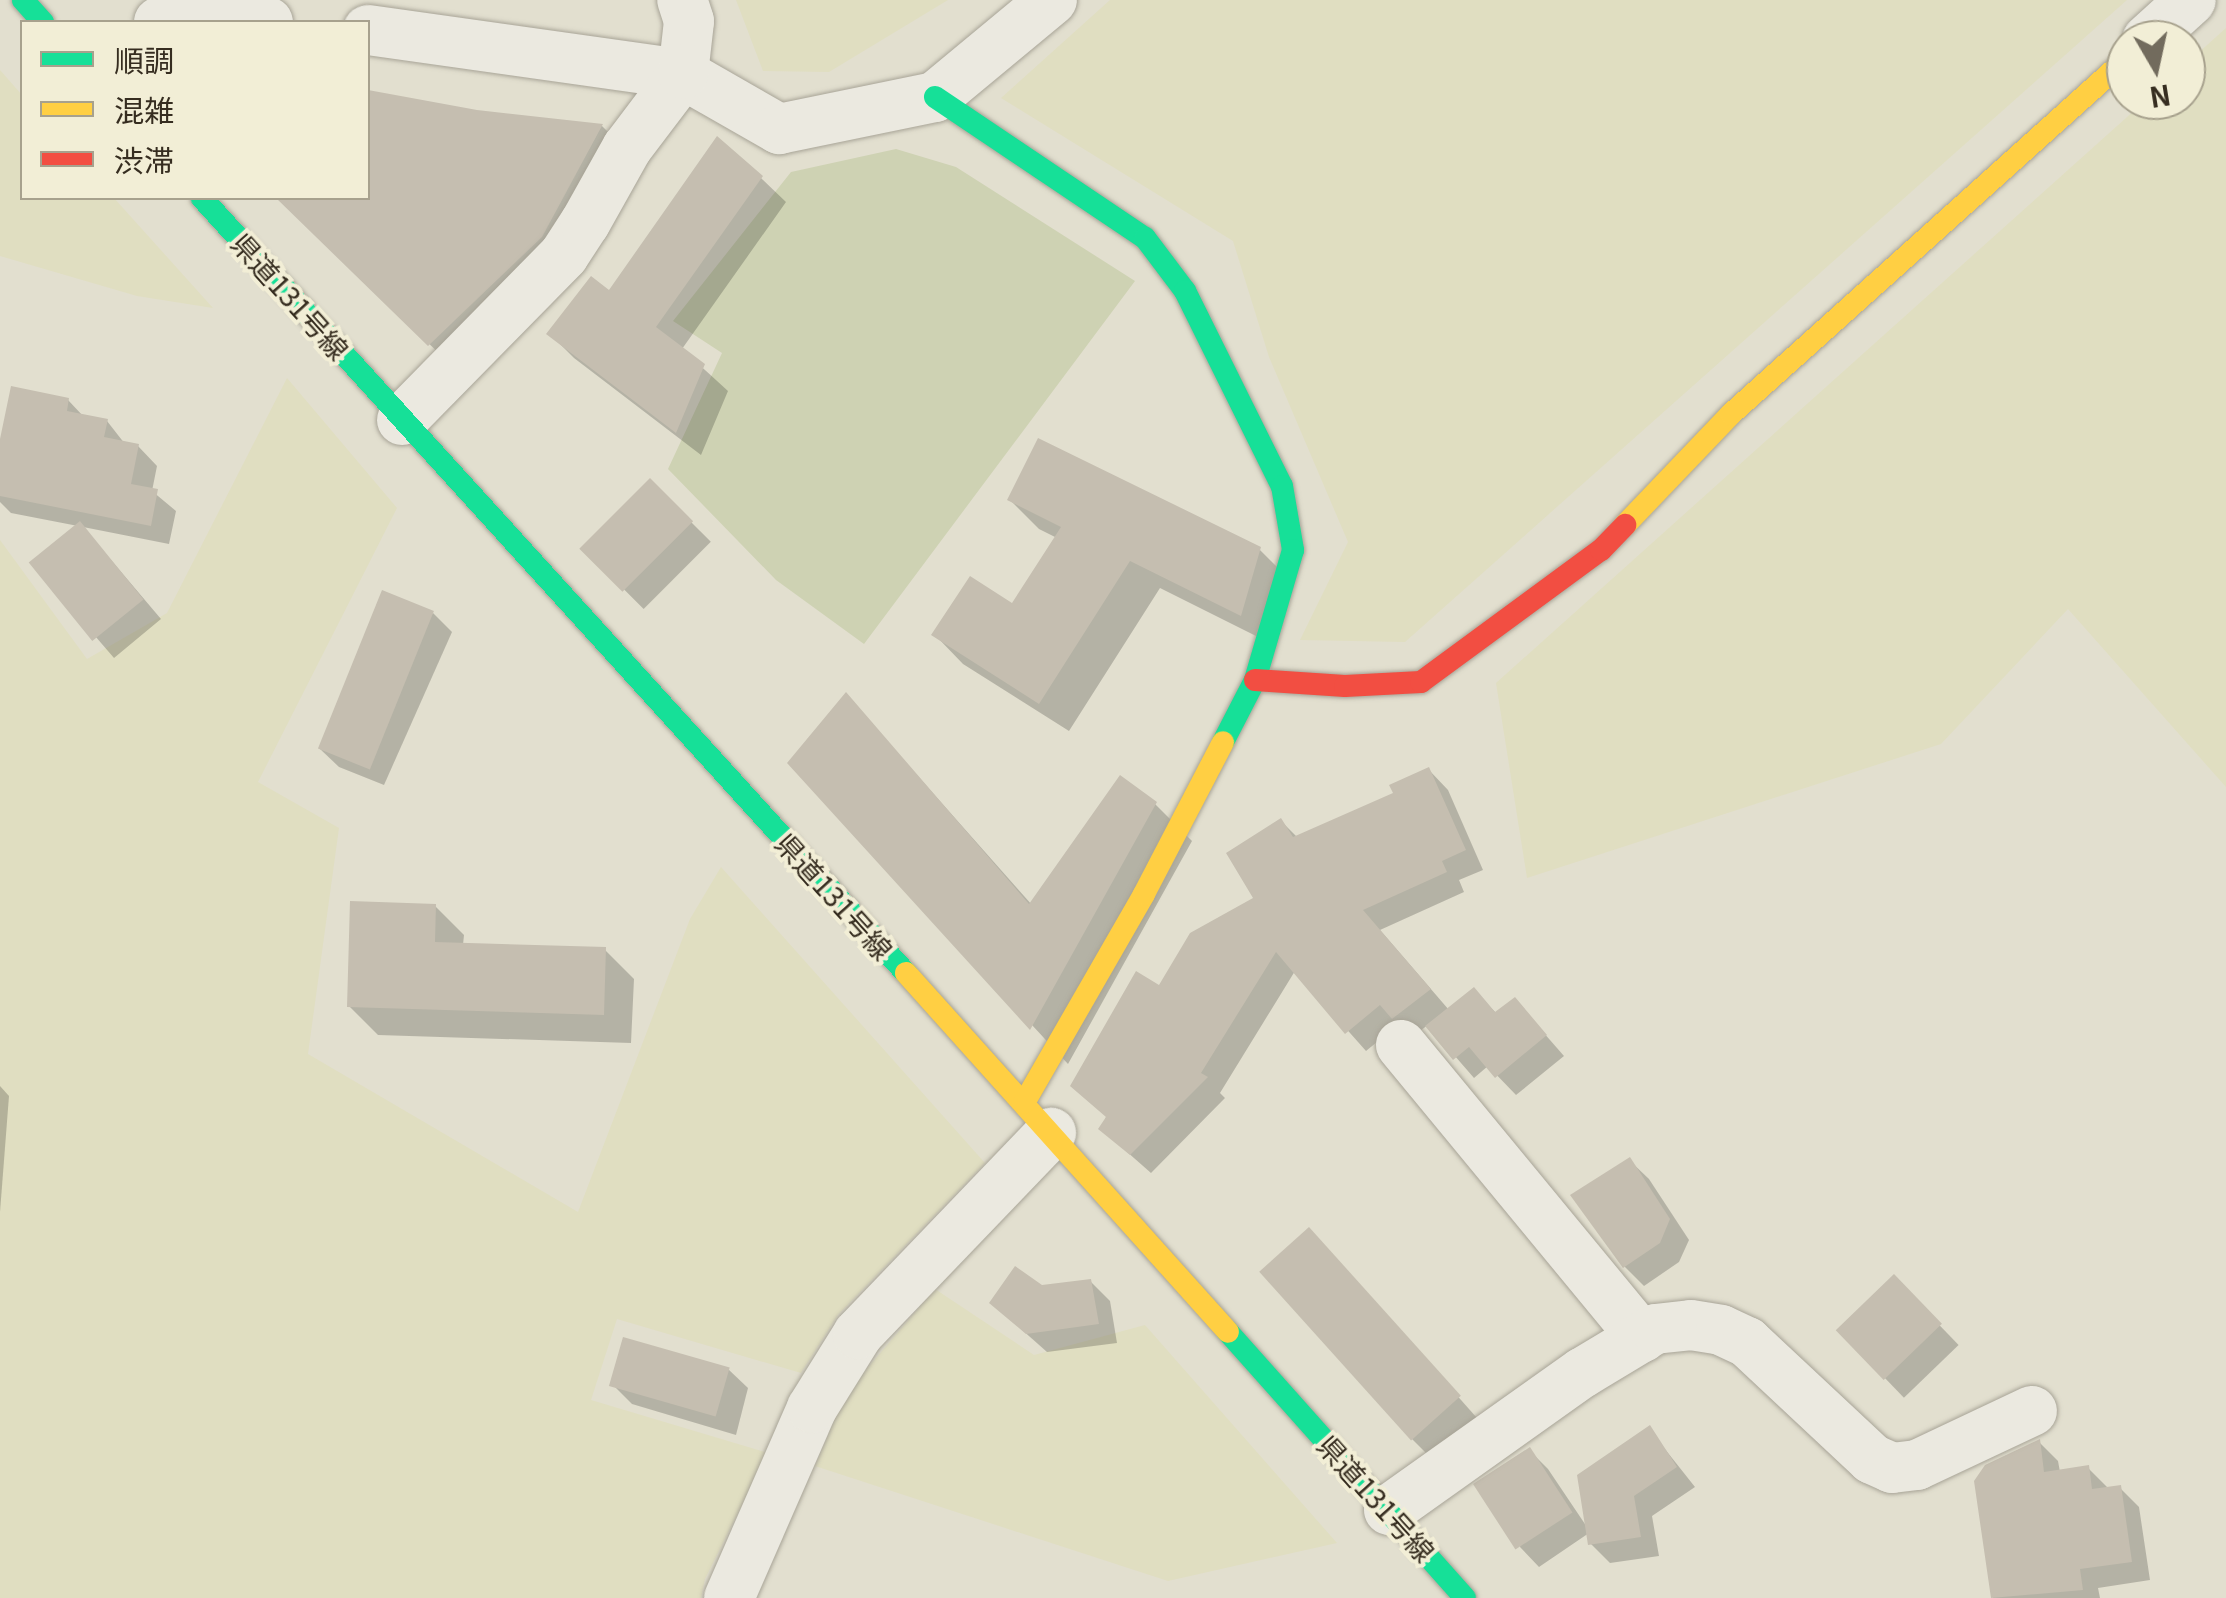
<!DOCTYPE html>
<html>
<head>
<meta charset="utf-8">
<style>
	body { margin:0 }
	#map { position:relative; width:2226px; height:1598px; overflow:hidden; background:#e2dfcf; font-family:Georgia,"Noto Sans JP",serif }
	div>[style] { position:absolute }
	.farmland>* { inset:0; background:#e0dec1 }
	.green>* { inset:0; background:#ced2b3 }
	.shadow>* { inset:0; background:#0003; transform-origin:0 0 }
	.building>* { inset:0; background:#c5beb0; transform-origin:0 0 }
	.roads { filter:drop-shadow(0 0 2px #a8a497) drop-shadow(0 0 2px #a8a497) }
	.street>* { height:50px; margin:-25px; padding:0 25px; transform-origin:25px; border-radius:25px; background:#ebe9e0 }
	.fast>* { height:22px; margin:-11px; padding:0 11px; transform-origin:11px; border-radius:11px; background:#16e098 }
	.slow>* { height:22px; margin:-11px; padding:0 11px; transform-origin:11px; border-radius:11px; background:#ffcf43 }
	.jam>* { height:22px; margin:-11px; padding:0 11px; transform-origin:11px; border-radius:11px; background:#f24e42 }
	span { translate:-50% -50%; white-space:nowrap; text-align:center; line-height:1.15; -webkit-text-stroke:8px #f2eed6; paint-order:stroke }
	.street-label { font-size:28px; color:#362d20 }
	.legend { position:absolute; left:20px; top:20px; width:350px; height:180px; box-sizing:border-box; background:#f2eed6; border:2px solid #a7a18d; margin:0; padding:12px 18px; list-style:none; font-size:30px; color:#362d20 }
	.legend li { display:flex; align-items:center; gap:20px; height:50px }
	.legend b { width:50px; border:2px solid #a7a18d }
	.north { position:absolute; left:2106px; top:20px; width:100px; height:100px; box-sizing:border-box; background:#f2eed6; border:2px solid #a7a18d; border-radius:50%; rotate:171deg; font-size:28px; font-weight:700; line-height:40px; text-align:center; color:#362d20 }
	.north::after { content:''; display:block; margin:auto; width:35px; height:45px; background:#726b5d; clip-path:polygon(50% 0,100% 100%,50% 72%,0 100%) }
</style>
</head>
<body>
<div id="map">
	<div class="farmland">
		<div style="clip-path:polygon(736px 0,948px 0,829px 72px,763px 71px)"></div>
		<div style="clip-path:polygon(1110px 0,2127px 0,1405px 642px,1300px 640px,1348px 542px,1269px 357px,1233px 241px,1001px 98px)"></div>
		<div style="clip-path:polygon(2226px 28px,2226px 787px,2068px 609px,1941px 744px,1527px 878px,1496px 683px,2146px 100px,2186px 100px,2186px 64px)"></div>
		<div style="clip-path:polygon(0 70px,22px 95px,22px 198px,114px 198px,213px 308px,137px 296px,0 256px)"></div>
		<div style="clip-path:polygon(287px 378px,397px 508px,258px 782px,339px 828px,308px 1054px,578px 1212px,690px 919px,721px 867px,985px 1163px,838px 1315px,801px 1373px,617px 1319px,591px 1400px,768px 1453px,705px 1579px,701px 1598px,0 1598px,0 540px,87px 659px,167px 613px)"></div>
		<div style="clip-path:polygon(935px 1289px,1034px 1355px,1145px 1325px,1337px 1543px,1168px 1581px,815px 1466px,846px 1393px)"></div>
	</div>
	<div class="green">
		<div style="clip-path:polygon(896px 149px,956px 167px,1135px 281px,864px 644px,776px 580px,668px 469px,722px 353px,673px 321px,791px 172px)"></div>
	</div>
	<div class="shadow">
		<div style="clip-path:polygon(368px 91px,476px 112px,602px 126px,621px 145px,449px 363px,278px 198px,368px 198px)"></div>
		<div style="clip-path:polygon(761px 178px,786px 202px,682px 349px,728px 391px,701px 455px,574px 358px,550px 334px)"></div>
		<div style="clip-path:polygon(68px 400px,84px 417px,107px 421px,125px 444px,138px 446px,157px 466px,152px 491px,176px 511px,169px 544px,83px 527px,161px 619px,114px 658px,33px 564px,78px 526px,11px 513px,0 502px,0 452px)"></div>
		<div style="left:650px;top:481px;width:86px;height:95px;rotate:45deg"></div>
		<div style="clip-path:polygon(1010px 500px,1259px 549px,1288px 578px,1270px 643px,1160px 588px,1069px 731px,963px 664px,935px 635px,1013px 606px,1057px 538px,1039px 529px)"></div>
		<div style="clip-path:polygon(433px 613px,452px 632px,384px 785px,339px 767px,319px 748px)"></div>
		<div style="clip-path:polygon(846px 695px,1032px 905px,1155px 804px,1192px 841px,1068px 1064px,790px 763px)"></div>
		<div style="clip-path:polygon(1429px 770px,1448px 790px,1483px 870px,1459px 880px,1464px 892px,1380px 930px,1449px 1010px,1474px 990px,1497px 1014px,1515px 1000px,1564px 1056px,1516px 1095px,1488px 1066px,1474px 1078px,1428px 1025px,1413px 1036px,1400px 1023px,1366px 1051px,1295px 971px,1220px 1093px,1225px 1098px,1151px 1173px,1101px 1129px,1160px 988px,1256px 899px,1281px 821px,1298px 838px,1396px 794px)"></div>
		<div style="clip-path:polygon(435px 906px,464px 935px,463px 945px,605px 950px,634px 979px,631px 1043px,378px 1035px,349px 1006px)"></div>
		<div style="clip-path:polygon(0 1086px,9px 1096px,0 1212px)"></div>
		<div style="clip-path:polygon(1629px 1160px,1649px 1179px,1689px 1240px,1679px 1262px,1644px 1286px,1625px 1267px)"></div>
		<div style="clip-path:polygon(1328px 1250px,1477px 1418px,1431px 1458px,1412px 1439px)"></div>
		<div style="left:1894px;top:1278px;width:93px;height:76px;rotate:46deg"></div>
		<div style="clip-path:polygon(1091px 1282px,1110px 1301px,1117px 1343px,1047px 1352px,992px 1303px,1042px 1288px)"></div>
		<div style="clip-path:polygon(728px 1369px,748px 1388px,736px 1435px,632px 1404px,613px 1385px)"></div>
		<div style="clip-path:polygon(1649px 1429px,1695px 1487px,1652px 1516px,1659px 1556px,1610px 1563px,1591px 1544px,1589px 1533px,1539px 1567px,1520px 1547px,1529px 1450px,1548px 1469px,1589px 1530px)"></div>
		<div style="clip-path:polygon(2039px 1442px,2058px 1461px,2060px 1472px,2088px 1468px,2107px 1487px,2120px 1488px,2139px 1507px,2150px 1580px,2098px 1588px,2100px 1598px,1993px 1598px,1977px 1481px)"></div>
	</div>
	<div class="building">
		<div style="clip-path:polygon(368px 90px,477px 110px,603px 124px,542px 237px,428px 346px,276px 198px,368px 198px)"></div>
		<div style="clip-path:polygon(717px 136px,763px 176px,656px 327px,705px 364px,676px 433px,546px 334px,591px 276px,609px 290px)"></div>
		<div style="clip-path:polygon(11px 386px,69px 398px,67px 411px,108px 419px,104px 437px,139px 444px,131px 484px,158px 489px,151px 526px,0 496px,0 439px)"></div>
		<div style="clip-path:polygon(1038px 438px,1261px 547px,1241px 616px,1130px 561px,1039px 704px,931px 635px,970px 576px,1012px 603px,1061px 527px,1007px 500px)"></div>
		<div style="left:650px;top:478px;width:61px;height:100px;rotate:45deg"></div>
		<div style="left:80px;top:521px;width:101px;height:66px;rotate:51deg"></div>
		<div style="left:382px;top:590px;width:56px;height:171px;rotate:22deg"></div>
		<div style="clip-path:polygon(846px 692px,1029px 904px,1120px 775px,1157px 802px,1030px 1030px,787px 763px)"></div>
		<div style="clip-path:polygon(1429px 767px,1466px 850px,1442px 861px,1447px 872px,1363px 910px,1431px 989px,1392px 1019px,1380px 1005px,1345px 1034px,1276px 952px,1201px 1073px,1208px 1077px,1130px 1155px,1098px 1129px,1106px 1117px,1070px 1086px,1136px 971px,1159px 985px,1190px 933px,1253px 898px,1226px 853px,1281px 818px,1293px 837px,1393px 793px,1389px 785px)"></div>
		<div style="clip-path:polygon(350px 901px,436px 904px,435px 942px,606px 947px,604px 1015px,347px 1007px)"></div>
		<div style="clip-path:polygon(1474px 987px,1495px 1012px,1515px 997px,1547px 1035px,1495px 1078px,1469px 1047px,1453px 1060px,1425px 1026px)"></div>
		<div style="clip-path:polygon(1630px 1157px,1670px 1219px,1660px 1243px,1623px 1268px,1570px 1195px)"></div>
		<div style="left:1309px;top:1227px;width:227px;height:67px;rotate:48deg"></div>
		<div style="clip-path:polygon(1015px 1266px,1042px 1285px,1091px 1279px,1099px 1324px,1026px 1334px,989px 1303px)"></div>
		<div style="left:1894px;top:1274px;width:69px;height:81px;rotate:46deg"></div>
		<div style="left:623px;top:1337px;width:111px;height:51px;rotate:16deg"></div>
		<div style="clip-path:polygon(1650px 1425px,1677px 1467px,1634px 1496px,1641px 1537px,1588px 1545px,1577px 1475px)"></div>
		<div style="clip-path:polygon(2040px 1439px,2044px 1472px,2089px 1465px,2092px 1489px,2121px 1485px,2132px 1562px,2080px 1569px,2083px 1590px,1991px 1598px,1974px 1481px,1985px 1465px)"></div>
		<div style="left:1530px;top:1447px;width:78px;height:68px;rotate:57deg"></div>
	</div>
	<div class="roads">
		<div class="street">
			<div style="left:159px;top:22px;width:20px;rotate:-15deg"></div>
			<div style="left:178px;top:17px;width:90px;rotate:3.2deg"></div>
			<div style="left:368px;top:30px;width:318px;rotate:8deg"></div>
			<div style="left:683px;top:74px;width:111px;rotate:29.8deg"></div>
			<div style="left:779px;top:129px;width:159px;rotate:-11.6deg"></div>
			<div style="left:935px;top:97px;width:152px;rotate:-39.7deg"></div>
			<div style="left:2147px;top:40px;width:59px;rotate:-42.3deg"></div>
			<div style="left:402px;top:420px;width:231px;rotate:-45.5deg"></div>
			<div style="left:564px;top:255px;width:38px;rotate:-57deg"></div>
			<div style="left:585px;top:223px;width:86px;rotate:-60.8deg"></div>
			<div style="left:627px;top:148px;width:93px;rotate:-52.9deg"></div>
			<div style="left:683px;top:74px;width:53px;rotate:-83.5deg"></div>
			<div style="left:689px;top:21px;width:22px;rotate:-108deg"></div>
			<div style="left:1401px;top:1045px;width:379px;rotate:50.5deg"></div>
			<div style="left:1389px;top:1510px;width:237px;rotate:-35.4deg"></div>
			<div style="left:1582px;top:1373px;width:85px;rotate:-31.1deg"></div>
			<div style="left:1655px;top:1329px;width:36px;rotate:-6deg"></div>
			<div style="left:1691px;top:1325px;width:30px;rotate:9deg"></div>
			<div style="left:1721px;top:1330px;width:29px;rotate:25deg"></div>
			<div style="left:1747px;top:1342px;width:171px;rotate:43.1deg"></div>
			<div style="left:1872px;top:1459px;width:22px;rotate:24deg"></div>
			<div style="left:1892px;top:1468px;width:25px;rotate:-7deg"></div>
			<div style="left:1917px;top:1465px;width:127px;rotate:-25.2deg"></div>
			<div style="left:729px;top:1598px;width:207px;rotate:-66.4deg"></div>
			<div style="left:812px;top:1408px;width:87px;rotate:-58.1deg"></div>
			<div style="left:858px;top:1334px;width:279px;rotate:-46.2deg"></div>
		</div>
		<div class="fast">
			<div style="left:23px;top:0;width:30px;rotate:48deg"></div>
			<div style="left:935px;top:97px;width:253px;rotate:33.9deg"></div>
			<div style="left:1145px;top:238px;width:66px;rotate:53deg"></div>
			<div style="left:1185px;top:291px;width:218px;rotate:63.6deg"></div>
			<div style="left:1282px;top:486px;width:65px;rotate:80.2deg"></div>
			<div style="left:1293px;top:550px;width:135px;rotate:106.3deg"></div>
			<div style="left:1255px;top:680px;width:70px;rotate:117.3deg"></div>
			<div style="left:202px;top:198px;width:1047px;rotate:47.75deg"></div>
			<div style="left:1228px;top:1332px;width:356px;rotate:48.3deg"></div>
		</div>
		<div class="slow">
			<div style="left:1625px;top:525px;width:153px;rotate:-46.3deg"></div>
			<div style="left:1731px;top:414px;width:531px;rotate:-41.95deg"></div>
			<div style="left:906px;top:973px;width:482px;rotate:48.1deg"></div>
			<div style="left:1024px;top:1103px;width:241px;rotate:-60.1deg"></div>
			<div style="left:1144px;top:894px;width:171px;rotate:-62.5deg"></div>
		</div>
		<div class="jam">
			<div style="left:1255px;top:680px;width:90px;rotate:3.8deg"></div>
			<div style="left:1345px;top:686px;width:76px;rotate:-3deg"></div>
			<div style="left:1421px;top:682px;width:223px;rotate:-36.3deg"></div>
			<div style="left:1601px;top:550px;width:35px;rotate:-46deg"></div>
		</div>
	</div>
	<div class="street-label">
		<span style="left:291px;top:296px;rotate:48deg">県道131号線</span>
		<span style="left:835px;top:896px;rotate:48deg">県道131号線</span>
		<span style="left:1377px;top:1498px;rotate:48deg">県道131号線</span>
	</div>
	<ul class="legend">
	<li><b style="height:12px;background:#16e098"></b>順調</li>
	<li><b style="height:12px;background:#ffcf43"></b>混雑</li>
	<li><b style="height:12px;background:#f24e42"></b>渋滞</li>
	</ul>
	<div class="north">N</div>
</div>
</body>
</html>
